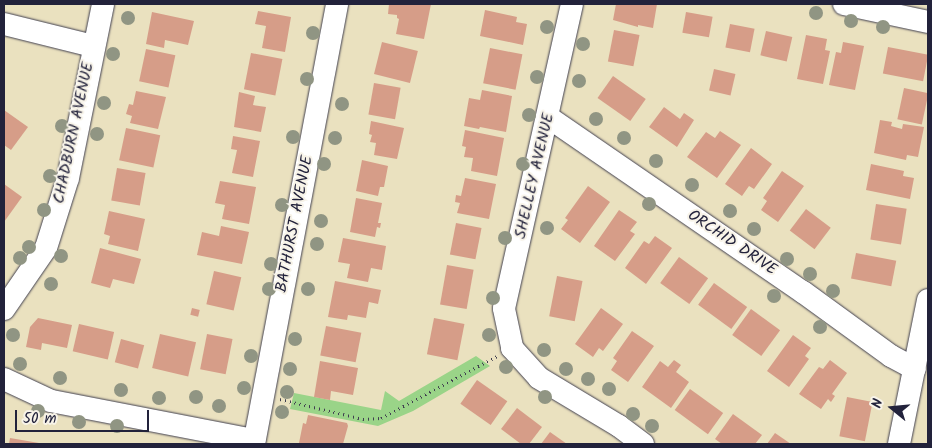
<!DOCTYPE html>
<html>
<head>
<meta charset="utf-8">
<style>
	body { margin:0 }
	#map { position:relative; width:932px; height:448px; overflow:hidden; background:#eae1bf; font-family:Kalam,sans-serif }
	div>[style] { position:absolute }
	.green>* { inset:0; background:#9ad488 }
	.building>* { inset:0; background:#d69d88; transform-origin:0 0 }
	.path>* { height:3px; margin-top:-1.5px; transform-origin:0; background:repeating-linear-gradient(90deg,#403f4f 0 1px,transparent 0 5px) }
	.roads { filter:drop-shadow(0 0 1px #403f4f) drop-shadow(0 0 1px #403f4f) }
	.minor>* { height:22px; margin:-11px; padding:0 11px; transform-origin:11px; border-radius:11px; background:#fff }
	.trees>* { width:14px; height:14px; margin:-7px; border-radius:50%; background:#909583 }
	span { translate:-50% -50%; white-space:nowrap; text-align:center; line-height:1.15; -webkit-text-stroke:4px #f7f3e8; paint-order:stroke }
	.street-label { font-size:16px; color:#22223b }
	.frame { position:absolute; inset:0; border:5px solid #22223b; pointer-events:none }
	.north { position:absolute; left:867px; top:383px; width:50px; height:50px; -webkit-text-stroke:4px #f7f3e8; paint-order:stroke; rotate:287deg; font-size:14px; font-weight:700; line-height:20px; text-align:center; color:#22223b }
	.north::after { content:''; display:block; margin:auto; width:18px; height:22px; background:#22223b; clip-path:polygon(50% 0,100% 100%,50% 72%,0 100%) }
	.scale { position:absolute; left:15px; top:410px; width:134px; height:22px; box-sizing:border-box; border:2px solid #22223b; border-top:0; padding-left:6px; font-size:15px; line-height:18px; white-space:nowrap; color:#22223b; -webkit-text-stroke:4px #f7f3e8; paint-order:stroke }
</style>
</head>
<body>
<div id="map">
	<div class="green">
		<div style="clip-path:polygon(476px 356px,490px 366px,413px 411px,378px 426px,290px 409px,294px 393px,381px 410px,385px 391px,399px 401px)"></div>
	</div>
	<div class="building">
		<div style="clip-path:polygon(389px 4px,431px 4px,424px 39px,396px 34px,399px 19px,397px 18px,397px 15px,388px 14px)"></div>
		<div style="clip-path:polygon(616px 4px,657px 4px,653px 28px,638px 25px,638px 27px,613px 20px)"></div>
		<div style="clip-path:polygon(485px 10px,517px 17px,516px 22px,527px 24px,523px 45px,480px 36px)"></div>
		<div style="clip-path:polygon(258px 11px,291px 17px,285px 52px,262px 48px,266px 26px,255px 24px)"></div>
		<div style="clip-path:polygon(152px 12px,194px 21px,188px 45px,165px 40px,164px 48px,146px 44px)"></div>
		<div style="left:686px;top:12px;width:27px;height:21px;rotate:10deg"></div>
		<div style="left:730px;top:24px;width:25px;height:24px;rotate:11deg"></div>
		<div style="left:614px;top:30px;width:26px;height:32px;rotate:11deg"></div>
		<div style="left:766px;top:31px;width:27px;height:25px;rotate:13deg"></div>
		<div style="clip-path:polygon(806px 35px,827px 39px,825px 50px,830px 51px,823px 84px,797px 79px)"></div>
		<div style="left:382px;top:42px;width:37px;height:33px;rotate:14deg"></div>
		<div style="clip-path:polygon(843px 42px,864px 46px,855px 90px,829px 85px,836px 52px,841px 53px)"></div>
		<div style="left:888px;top:47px;width:41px;height:27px;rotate:11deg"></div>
		<div style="left:490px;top:48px;width:33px;height:36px;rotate:11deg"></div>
		<div style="left:146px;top:49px;width:30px;height:33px;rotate:12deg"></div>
		<div style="left:251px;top:53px;width:32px;height:37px;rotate:11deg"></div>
		<div style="left:714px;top:69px;width:22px;height:22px;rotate:13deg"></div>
		<div style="left:613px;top:76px;width:40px;height:27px;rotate:35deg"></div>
		<div style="left:374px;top:83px;width:27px;height:32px;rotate:10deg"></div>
		<div style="left:904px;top:88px;width:25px;height:32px;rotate:12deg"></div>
		<div style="clip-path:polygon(482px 90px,512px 96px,506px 132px,480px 127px,479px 129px,464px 126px,469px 98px,480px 100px)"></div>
		<div style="clip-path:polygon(136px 91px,166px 97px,158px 129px,130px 123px,132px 116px,126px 114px,129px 104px,133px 105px)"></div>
		<div style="clip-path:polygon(239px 92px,255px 96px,253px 105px,266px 107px,261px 132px,234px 127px)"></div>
		<div style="clip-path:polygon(664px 107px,680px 119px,684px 113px,694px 120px,677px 147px,649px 127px)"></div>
		<div style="clip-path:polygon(4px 110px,28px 127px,11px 150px,4px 145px)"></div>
		<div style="clip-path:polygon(880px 120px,892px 122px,891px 126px,902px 129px,903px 124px,924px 127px,918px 157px,907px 155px,906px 160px,874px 153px)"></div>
		<div style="clip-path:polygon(371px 121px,404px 128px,397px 159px,374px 155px,376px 143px,370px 142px,372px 135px,369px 134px)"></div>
		<div style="left:126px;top:128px;width:35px;height:33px;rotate:12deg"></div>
		<div style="clip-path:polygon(465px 130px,504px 138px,497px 176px,471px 171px,473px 158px,464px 157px,466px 147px,462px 146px)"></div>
		<div style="clip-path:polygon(720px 131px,741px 145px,717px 178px,687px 157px,706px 132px,715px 138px)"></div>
		<div style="clip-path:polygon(233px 136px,260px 141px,253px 177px,232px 173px,237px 150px,231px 149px)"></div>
		<div style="clip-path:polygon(751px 148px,772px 164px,754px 189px,749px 186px,742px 196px,725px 184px)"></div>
		<div style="clip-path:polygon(362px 160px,388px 166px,384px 187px,380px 187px,378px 196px,356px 191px)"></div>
		<div style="clip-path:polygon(871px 164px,904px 171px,903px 176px,914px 178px,910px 199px,866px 190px)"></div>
		<div style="left:117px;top:168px;width:29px;height:33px;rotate:10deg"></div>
		<div style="clip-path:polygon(782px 171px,804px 186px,778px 222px,761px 210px,767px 201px,763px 198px)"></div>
		<div style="clip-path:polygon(465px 178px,496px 184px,489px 219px,457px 213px,460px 203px,455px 202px,456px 195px,461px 196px)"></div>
		<div style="clip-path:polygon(220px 181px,256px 187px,249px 224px,222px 219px,225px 205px,215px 203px)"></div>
		<div style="clip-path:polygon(4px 184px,22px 197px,4px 222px)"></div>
		<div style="clip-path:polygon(588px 186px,610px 202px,580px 243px,561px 229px,568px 220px,565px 218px)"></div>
		<div style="clip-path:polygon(356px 198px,382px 203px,378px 223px,381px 223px,380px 228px,377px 227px,375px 237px,350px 232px)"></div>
		<div style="left:876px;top:204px;width:31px;height:36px;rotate:9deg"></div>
		<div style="left:806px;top:209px;width:31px;height:27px;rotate:37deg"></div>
		<div style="clip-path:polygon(619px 210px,637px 222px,630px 231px,635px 234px,615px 261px,594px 246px)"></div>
		<div style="clip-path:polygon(109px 211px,145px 219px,138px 251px,108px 244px,110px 236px,104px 234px)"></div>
		<div style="left:456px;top:223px;width:26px;height:32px;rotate:11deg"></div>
		<div style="clip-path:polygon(221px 226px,249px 232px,242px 264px,197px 255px,202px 232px,219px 236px)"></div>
		<div style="clip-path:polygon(655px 236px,672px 248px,646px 284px,625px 268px,644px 241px,649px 244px)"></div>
		<div style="clip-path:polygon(343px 238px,386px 246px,382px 270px,371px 268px,368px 282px,347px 278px,350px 264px,338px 262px)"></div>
		<div style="clip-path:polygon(100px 248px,141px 259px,134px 284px,113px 279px,110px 288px,91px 283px)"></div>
		<div style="left:856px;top:253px;width:41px;height:26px;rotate:11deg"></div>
		<div style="left:679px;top:257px;width:36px;height:32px;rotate:36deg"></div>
		<div style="left:447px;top:265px;width:27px;height:40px;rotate:10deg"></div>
		<div style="left:214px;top:271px;width:28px;height:34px;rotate:13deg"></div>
		<div style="left:557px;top:276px;width:26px;height:41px;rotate:11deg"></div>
		<div style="clip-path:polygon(335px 281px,381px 290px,378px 304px,369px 302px,366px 318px,348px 315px,347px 320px,328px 317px)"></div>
		<div style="left:714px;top:283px;width:41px;height:27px;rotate:36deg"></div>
		<div style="left:192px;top:308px;width:8px;height:7px;rotate:14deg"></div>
		<div style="clip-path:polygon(601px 308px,623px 324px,603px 351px,599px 348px,593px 357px,575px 344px)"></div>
		<div style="left:751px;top:309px;width:36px;height:32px;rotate:36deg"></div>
		<div style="clip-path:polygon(38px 318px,72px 325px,67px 348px,42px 343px,41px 350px,26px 347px,30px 327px)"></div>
		<div style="left:434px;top:318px;width:31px;height:37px;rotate:11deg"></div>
		<div style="left:79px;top:324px;width:36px;height:28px;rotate:13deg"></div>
		<div style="left:326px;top:326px;width:36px;height:30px;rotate:11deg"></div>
		<div style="clip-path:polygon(632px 331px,654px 346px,628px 382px,611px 370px,617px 361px,613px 358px)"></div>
		<div style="left:160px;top:334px;width:37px;height:35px;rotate:13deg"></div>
		<div style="left:207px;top:334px;width:26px;height:36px;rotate:11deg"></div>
		<div style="clip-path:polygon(793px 335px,811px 348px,805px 356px,809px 359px,789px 387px,767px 371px)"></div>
		<div style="left:121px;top:339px;width:24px;height:24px;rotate:15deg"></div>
		<div style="clip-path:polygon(674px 360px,681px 365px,676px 372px,689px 382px,671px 408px,642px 387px,660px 361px,668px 367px)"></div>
		<div style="clip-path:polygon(830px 360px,847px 373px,832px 394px,835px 396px,831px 402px,828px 399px,821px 409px,799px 394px,819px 367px,823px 369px)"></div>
		<div style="clip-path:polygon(320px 361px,358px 368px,353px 395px,331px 391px,330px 400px,314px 397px)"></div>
		<div style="left:477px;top:380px;width:37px;height:29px;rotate:35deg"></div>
		<div style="left:690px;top:389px;width:41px;height:26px;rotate:36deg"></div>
		<div style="left:847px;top:397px;width:26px;height:40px;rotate:11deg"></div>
		<div style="clip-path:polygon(517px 408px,542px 427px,529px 444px,521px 444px,501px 429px)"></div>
		<div style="clip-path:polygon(733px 414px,762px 435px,755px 444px,722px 444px,715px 439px)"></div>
		<div style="clip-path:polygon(308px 415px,347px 423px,348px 426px,343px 444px,299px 443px,303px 423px,306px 424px)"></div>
		<div style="clip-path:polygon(550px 432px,567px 444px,541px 444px)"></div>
		<div style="clip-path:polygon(775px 433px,791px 444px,767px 444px)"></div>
		<div style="clip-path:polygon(10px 438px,39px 443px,39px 444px,9px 444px)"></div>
	</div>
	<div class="path">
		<div style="left:280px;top:399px;width:85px;rotate:13.5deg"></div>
		<div style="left:363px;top:419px;width:18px;rotate:-3deg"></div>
		<div style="left:381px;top:418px;width:132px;rotate:-28.1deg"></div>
	</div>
	<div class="roads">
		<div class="minor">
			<div style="left:572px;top:4px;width:312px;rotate:102.6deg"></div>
			<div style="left:504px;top:309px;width:40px;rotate:78deg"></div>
			<div style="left:512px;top:348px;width:40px;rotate:48deg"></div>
			<div style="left:539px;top:378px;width:93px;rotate:31deg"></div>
			<div style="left:619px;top:426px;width:30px;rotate:37deg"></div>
			<div style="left:844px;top:4px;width:86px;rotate:12.1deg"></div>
			<div style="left:4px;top:24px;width:92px;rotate:13.9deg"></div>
			<div style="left:548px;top:117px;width:309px;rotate:34.5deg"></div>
			<div style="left:803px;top:292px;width:109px;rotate:36deg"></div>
			<div style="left:891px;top:356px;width:27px;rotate:28deg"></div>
			<div style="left:4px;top:309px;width:74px;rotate:-55.5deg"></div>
			<div style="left:46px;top:248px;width:73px;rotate:-72.6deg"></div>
			<div style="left:68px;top:178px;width:177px;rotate:-78.6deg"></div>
			<div style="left:4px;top:379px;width:52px;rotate:25.1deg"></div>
			<div style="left:51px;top:401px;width:207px;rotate:10.9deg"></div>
			<div style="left:254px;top:444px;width:448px;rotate:-79.3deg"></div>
			<div style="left:899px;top:444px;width:147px;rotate:-78.6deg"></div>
		</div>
	</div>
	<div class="trees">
		<div style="left:816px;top:13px"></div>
		<div style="left:128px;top:18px"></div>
		<div style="left:851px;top:21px"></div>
		<div style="left:547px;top:27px"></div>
		<div style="left:883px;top:27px"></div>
		<div style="left:313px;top:33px"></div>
		<div style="left:583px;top:44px"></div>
		<div style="left:113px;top:54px"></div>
		<div style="left:537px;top:77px"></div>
		<div style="left:307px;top:79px"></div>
		<div style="left:579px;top:81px"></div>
		<div style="left:104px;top:103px"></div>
		<div style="left:342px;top:104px"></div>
		<div style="left:529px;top:115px"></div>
		<div style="left:596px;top:119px"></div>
		<div style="left:62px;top:126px"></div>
		<div style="left:97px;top:134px"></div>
		<div style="left:293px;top:137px"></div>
		<div style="left:335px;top:138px"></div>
		<div style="left:624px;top:138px"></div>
		<div style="left:656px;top:161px"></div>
		<div style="left:324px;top:164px"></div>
		<div style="left:523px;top:164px"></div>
		<div style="left:50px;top:176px"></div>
		<div style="left:692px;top:185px"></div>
		<div style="left:649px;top:204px"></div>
		<div style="left:282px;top:205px"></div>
		<div style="left:44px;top:210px"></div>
		<div style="left:730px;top:211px"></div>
		<div style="left:321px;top:221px"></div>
		<div style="left:547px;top:228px"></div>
		<div style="left:754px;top:229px"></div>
		<div style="left:505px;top:238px"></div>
		<div style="left:317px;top:244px"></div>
		<div style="left:29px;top:247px"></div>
		<div style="left:61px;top:256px"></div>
		<div style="left:20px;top:258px"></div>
		<div style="left:787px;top:259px"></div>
		<div style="left:271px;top:264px"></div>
		<div style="left:810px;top:274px"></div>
		<div style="left:51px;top:284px"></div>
		<div style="left:269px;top:289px"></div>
		<div style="left:308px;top:289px"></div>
		<div style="left:833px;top:291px"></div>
		<div style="left:774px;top:296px"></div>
		<div style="left:493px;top:298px"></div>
		<div style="left:820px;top:327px"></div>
		<div style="left:13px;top:335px"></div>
		<div style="left:489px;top:335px"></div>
		<div style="left:295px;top:339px"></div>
		<div style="left:544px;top:350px"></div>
		<div style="left:251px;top:356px"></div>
		<div style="left:20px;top:364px"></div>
		<div style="left:506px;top:367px"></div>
		<div style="left:290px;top:369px"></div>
		<div style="left:566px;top:369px"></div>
		<div style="left:60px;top:378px"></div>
		<div style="left:588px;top:379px"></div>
		<div style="left:244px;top:388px"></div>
		<div style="left:609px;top:389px"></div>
		<div style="left:121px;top:390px"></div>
		<div style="left:287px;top:392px"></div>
		<div style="left:196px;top:397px"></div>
		<div style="left:545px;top:397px"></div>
		<div style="left:159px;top:398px"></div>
		<div style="left:219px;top:406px"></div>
		<div style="left:38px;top:411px"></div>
		<div style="left:282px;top:412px"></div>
		<div style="left:633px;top:414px"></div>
		<div style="left:79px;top:422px"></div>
		<div style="left:117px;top:426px"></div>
		<div style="left:652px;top:426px"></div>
	</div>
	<div class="street-label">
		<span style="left:74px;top:133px;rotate:-78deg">CHADBURN AVENUE</span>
		<span style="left:535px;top:176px;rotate:-77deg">SHELLEY AVENUE</span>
		<span style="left:295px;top:224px;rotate:-79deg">BATHURST AVENUE</span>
		<span style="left:732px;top:243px;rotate:34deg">ORCHID DRIVE</span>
	</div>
	<div class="frame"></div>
	<div class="north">N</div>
	<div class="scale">50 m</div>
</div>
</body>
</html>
